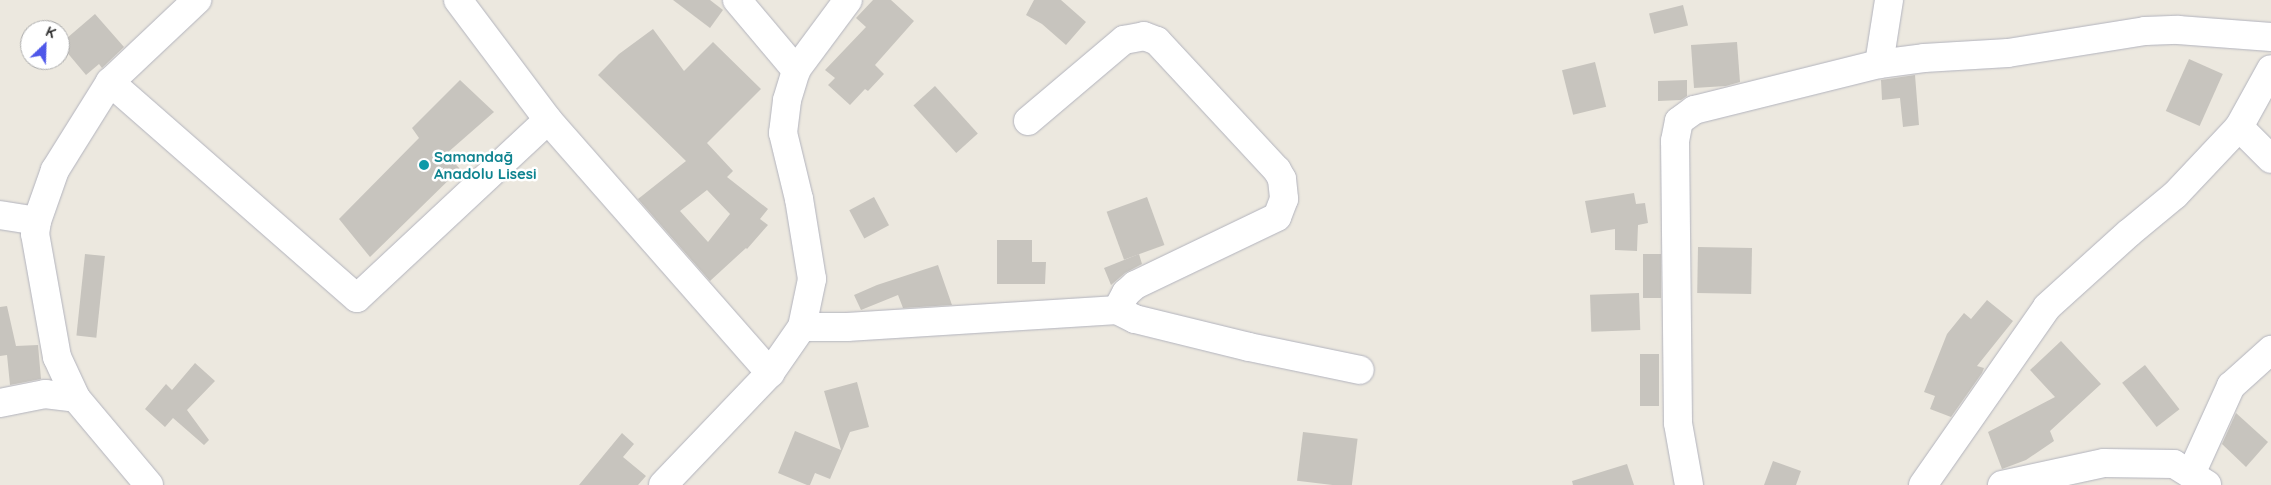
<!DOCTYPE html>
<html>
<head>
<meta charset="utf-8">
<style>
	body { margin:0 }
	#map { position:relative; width:2271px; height:485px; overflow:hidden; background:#ece8df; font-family:Quicksand,sans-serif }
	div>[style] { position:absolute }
	.building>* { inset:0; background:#c7c4be; transform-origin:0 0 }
	.roads { filter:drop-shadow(0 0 1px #b2b3bd) drop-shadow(0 0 1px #b2b3bd) }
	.minor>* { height:28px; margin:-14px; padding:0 14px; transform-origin:14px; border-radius:14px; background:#fff }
	.dots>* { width:14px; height:14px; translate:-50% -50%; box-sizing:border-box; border:2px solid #fff; border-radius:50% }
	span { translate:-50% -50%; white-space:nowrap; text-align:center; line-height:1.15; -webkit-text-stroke:5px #fff; paint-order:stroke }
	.culture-label { font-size:15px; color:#0d838f; font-weight:700 }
	.left { translate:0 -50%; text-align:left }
	.north { position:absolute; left:20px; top:20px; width:50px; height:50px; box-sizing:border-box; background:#fff; border:1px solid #aaa; border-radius:50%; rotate:24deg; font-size:14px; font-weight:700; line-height:20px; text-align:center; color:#2b2b2b }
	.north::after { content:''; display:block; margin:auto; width:18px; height:22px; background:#4e57e9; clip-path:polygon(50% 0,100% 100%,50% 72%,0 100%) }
</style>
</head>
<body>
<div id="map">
	<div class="building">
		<div style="clip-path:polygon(673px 0,710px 0,723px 10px,710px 28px)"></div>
		<div style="clip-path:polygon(873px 0,891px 0,914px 21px,875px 65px,884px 74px,868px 91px,865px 89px,850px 105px,828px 85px,835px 78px,825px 70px,866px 27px,856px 18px)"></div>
		<div style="clip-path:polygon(1034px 0,1061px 0,1086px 22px,1066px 45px,1042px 24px,1026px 15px)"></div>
		<div style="left:1683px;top:5px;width:21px;height:35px;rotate:76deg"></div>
		<div style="clip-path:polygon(95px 14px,124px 47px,102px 68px,99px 64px,86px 75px,60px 44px)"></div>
		<div style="clip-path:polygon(evenodd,653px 29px,684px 71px,713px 42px,761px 89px,707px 143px,733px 171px,727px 177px,768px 209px,760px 219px,768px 225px,747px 249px,746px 248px,710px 281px,638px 199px,686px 161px,598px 75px,619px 54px,653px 29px,707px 190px,730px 214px,708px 242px,680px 211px,707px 190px)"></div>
		<div style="clip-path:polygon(1737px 42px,1740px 82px,1726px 86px,1694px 88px,1691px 45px)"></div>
		<div style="left:2189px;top:59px;width:37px;height:57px;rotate:24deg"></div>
		<div style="left:1595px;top:62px;width:46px;height:34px;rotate:76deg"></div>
		<div style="clip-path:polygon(1915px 75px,1919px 125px,1903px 127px,1900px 98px,1882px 100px,1881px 80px)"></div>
		<div style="clip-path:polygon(460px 80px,494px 112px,446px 154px,460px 169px,370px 257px,339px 219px,419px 138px,412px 128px)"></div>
		<div style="clip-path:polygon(1687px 80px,1687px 96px,1681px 100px,1658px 101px,1658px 81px)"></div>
		<div style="left:935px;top:86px;width:64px;height:29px;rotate:48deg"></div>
		<div style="clip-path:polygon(1634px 193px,1636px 204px,1645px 203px,1648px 223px,1638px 225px,1637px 251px,1615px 250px,1615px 229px,1591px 233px,1585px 201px)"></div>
		<div style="left:874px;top:197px;width:32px;height:28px;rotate:62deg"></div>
		<div style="left:1147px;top:197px;width:51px;height:43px;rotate:70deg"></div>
		<div style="clip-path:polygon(997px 240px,1032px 240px,1032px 262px,1046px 262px,1045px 284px,997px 284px)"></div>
		<div style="left:1698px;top:247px;width:54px;height:46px;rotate:1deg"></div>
		<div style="left:85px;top:254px;width:20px;height:82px;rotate:6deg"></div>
		<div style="clip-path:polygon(1139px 254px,1142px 264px,1125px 273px,1111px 285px,1104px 268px)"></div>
		<div style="left:1643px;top:254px;width:18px;height:44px"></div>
		<div style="clip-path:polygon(938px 265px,952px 305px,903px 308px,898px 295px,861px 310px,854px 295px,877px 285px)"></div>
		<div style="left:1639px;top:293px;width:37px;height:49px;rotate:88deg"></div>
		<div style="clip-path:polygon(1987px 300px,2013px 321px,1977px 366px,1984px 368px,1982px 373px,1951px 417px,1930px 409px,1935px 396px,1924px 392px,1947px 334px,1964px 313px,1971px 319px)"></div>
		<div style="clip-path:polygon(7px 306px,16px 346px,38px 345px,41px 379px,10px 385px,7px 355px,0 356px,0 307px)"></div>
		<div style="clip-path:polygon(2061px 341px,2101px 384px,2050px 431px,2054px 441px,2026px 460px,2002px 469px,1988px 432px,2055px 397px,2030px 370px)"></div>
		<div style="left:1640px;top:354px;width:19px;height:52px"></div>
		<div style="clip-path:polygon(195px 363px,215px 381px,187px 410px,209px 440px,204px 445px,173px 418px,165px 427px,145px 409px,166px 384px,172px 390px)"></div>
		<div style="left:2145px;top:365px;width:56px;height:29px;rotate:52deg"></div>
		<div style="clip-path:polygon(857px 382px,869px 427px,850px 432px,830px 479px,815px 473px,810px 485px,807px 485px,778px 473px,795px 431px,841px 450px,824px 391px)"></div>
		<div style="clip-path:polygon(2236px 413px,2268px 442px,2246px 467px,2222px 444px)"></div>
		<div style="left:1303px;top:432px;width:55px;height:49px;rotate:7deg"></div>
		<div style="clip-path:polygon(622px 433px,634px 444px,623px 457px,646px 476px,638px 485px,579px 485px)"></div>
		<div style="clip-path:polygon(1773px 461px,1801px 471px,1796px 485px,1764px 485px)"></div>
		<div style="clip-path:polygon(1627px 464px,1634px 485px,1573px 485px,1572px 481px)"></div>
	</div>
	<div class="roads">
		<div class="minor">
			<div style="left:458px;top:0;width:150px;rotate:53.1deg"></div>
			<div style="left:548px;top:120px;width:337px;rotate:48.7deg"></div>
			<div style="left:737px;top:0;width:92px;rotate:49.9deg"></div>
			<div style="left:1879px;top:64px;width:65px;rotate:-81.1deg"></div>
			<div style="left:110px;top:82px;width:328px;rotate:41.2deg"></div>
			<div style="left:357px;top:298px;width:261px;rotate:-43deg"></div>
			<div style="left:1028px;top:121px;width:126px;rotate:-40.2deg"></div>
			<div style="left:1124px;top:40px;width:20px;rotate:-11deg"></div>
			<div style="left:1144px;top:36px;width:14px;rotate:21deg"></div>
			<div style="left:1157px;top:41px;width:176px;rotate:47.1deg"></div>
			<div style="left:1277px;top:170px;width:10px;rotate:61deg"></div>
			<div style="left:1282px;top:179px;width:20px;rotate:84deg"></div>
			<div style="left:1284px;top:199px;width:19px;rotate:111deg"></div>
			<div style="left:1277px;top:217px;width:157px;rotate:154.4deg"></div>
			<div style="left:1135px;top:285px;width:12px;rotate:138deg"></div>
			<div style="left:1126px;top:293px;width:19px;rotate:118deg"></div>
			<div style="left:2239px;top:127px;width:45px;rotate:45deg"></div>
			<div style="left:0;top:215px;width:37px;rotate:9deg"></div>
			<div style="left:802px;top:327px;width:45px"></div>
			<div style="left:847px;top:327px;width:271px;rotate:-3.6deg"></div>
			<div style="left:1117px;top:310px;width:20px;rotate:27deg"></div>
			<div style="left:1135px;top:319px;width:117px;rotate:13.8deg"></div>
			<div style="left:1249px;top:347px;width:113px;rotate:11.7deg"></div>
			<div style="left:0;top:403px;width:46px;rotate:-11.3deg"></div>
			<div style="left:45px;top:394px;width:31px;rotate:7deg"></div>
			<div style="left:2191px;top:474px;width:97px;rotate:-65.6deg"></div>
			<div style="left:2231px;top:386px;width:54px;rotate:-42deg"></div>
			<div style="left:149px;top:485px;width:114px;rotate:-130deg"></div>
			<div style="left:76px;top:398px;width:45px;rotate:-114.9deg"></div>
			<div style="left:57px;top:357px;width:125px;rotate:-100.1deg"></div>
			<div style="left:35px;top:234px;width:13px;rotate:-81deg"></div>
			<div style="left:37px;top:221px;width:54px;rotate:-70.6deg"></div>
			<div style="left:55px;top:170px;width:104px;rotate:-58deg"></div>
			<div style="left:110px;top:82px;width:120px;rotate:-43.3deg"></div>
			<div style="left:663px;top:485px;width:155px;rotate:-46.3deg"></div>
			<div style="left:770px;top:373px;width:56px;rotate:-55.2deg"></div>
			<div style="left:802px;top:327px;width:49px;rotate:-78.2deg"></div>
			<div style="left:812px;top:279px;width:81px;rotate:-99.2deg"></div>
			<div style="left:799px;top:199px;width:68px;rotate:-103.6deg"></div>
			<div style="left:783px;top:133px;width:33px;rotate:-83deg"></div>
			<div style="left:787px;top:100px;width:31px;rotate:-73deg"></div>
			<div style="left:796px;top:70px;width:87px;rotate:-53.4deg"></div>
			<div style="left:1689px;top:485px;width:63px;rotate:-100.1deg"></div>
			<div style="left:1678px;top:423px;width:282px;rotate:-90.6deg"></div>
			<div style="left:1675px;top:141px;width:20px;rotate:-79deg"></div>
			<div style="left:1679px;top:121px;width:19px;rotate:-36deg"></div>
			<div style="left:1694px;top:110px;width:191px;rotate:-14deg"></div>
			<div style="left:1879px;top:64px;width:45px;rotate:-7.6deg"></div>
			<div style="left:1924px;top:58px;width:84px;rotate:-3.4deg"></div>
			<div style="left:2008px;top:53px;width:139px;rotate:-9.1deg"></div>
			<div style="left:2145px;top:31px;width:33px;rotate:-2deg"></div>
			<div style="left:2178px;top:30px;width:93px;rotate:4.3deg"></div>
			<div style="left:1923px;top:485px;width:217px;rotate:-55.1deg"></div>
			<div style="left:2047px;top:307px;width:110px;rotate:-42.1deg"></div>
			<div style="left:2129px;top:233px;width:60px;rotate:-39.6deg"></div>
			<div style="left:2175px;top:195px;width:93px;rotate:-46.7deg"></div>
			<div style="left:2239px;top:127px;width:66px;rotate:-61.1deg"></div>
			<div style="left:2002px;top:485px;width:104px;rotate:-12.2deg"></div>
			<div style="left:2104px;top:463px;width:70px;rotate:0.8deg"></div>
			<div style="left:2174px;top:464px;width:39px;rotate:32deg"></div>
		</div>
	</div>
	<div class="dots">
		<div style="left:424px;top:165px;background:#0f9aa8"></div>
	</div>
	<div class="culture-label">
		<span class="left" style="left:434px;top:165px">Samandağ<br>Anadolu Lisesi</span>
	</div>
	<div class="north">K</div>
</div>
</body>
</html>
